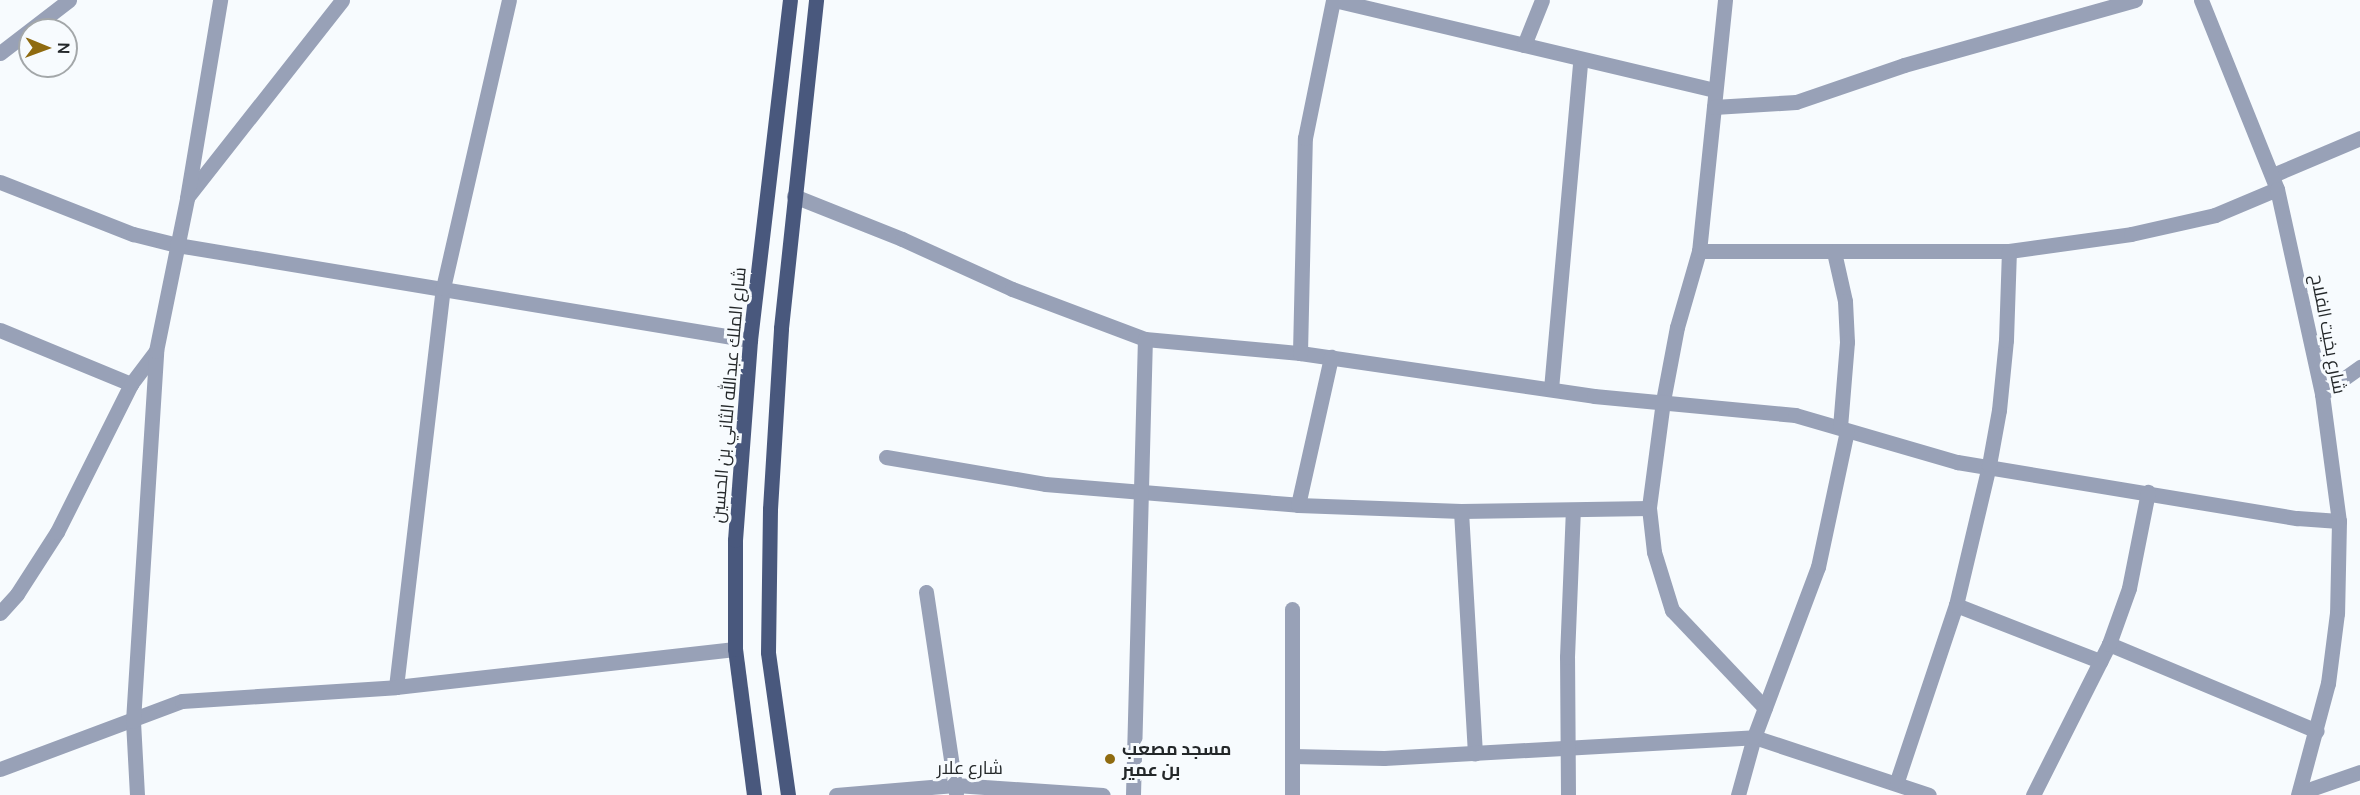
<!DOCTYPE html>
<html>
<head>
<meta charset="utf-8">
<style>
	body { margin:0 }
	#map { position:relative; width:2360px; height:795px; overflow:hidden; background:#f7fbfe; font-family:Manrope,Cairo,sans-serif }
	div>[style] { position:absolute }
	.minor>* { height:15px; margin:-7.5px; padding:0 7.5px; transform-origin:7.5px; border-radius:7.5px; background:#98a1b7 }
	.tertiary>* { height:15px; margin:-7.5px; padding:0 7.5px; transform-origin:7.5px; border-radius:7.5px; background:#98a1b7 }
	.primary>* { height:15px; margin:-7.5px; padding:0 7.5px; transform-origin:7.5px; border-radius:7.5px; background:#49587d }
	.dots>* { width:16px; height:16px; translate:-50% -50%; box-sizing:border-box; border:3px solid #f7fbfe; border-radius:50% }
	span { translate:-50% -50%; white-space:nowrap; text-align:center; line-height:1.15; -webkit-text-stroke:6px #f7fbfe; paint-order:stroke }
	.street-label { font-size:18px; color:#24282a }
	.poi-label { font-size:18px; color:#24282a; font-weight:700 }
	.left { translate:0 -50%; text-align:left }
	.north { position:absolute; left:18px; top:18px; width:60px; height:60px; box-sizing:border-box; background:#f7fbfe; border:2px solid #a3a7a9; border-radius:50%; rotate:91deg; font-size:16px; font-weight:700; line-height:24px; text-align:center; color:#24282a }
	.north::after { content:''; display:block; margin:auto; width:21px; height:27px; background:#8f6b10; clip-path:polygon(50% 0,100% 100%,50% 72%,0 100%) }
</style>
</head>
<body>
<div id="map">
	<div class="minor">
		<div style="left:1334px;top:0;width:391px;rotate:13.3deg"></div>
		<div style="left:1725px;top:0;width:252px;rotate:95.9deg"></div>
		<div style="left:1699px;top:251px;width:79px;rotate:106.1deg"></div>
		<div style="left:1677px;top:327px;width:75px;rotate:100.7deg"></div>
		<div style="left:1663px;top:401px;width:108px;rotate:97.5deg"></div>
		<div style="left:1649px;top:508px;width:44px;rotate:83.5deg"></div>
		<div style="left:1654px;top:552px;width:61px;rotate:72.8deg"></div>
		<div style="left:1672px;top:610px;width:135px;rotate:46.5deg"></div>
		<div style="left:1524px;top:45px;width:48px;rotate:-68.2deg"></div>
		<div style="left:0;top:53px;width:87px;rotate:-37.5deg"></div>
		<div style="left:1714px;top:107px;width:82px;rotate:-3.5deg"></div>
		<div style="left:1796px;top:102px;width:114px;rotate:-18.9deg"></div>
		<div style="left:1904px;top:65px;width:240px;rotate:-15.7deg"></div>
		<div style="left:2273px;top:175px;width:95px;rotate:-23deg"></div>
		<div style="left:0;top:182px;width:143px;rotate:21.4deg"></div>
		<div style="left:133px;top:234px;width:45px;rotate:14deg"></div>
		<div style="left:177px;top:245px;width:581px;rotate:9.41deg"></div>
		<div style="left:188px;top:196px;width:249px;rotate:-51.8deg"></div>
		<div style="left:794px;top:196px;width:116px;rotate:21.7deg"></div>
		<div style="left:902px;top:239px;width:121px;rotate:24.4deg"></div>
		<div style="left:1012px;top:289px;width:142px;rotate:20.6deg"></div>
		<div style="left:1145px;top:339px;width:156px;rotate:5.2deg"></div>
		<div style="left:1300px;top:353px;width:297px;rotate:8.3deg"></div>
		<div style="left:1594px;top:396px;width:202px;rotate:5.4deg"></div>
		<div style="left:1795px;top:415px;width:169px;rotate:16.2deg"></div>
		<div style="left:1957px;top:462px;width:345px;rotate:9.4deg"></div>
		<div style="left:2297px;top:518px;width:42px;rotate:4.1deg"></div>
		<div style="left:1699px;top:251px;width:310px"></div>
		<div style="left:2009px;top:251px;width:123px;rotate:-7.9deg"></div>
		<div style="left:2131px;top:234px;width:86px;rotate:-12.7deg"></div>
		<div style="left:2215px;top:215px;width:67px;rotate:-22.8deg"></div>
		<div style="left:1834px;top:252px;width:50px;rotate:77.3deg"></div>
		<div style="left:1845px;top:301px;width:41px;rotate:87.2deg"></div>
		<div style="left:1847px;top:342px;width:85px;rotate:94.7deg"></div>
		<div style="left:0;top:330px;width:142px;rotate:22.4deg"></div>
		<div style="left:1300px;top:353px;width:215px;rotate:-88.7deg"></div>
		<div style="left:1305px;top:138px;width:141px;rotate:-78.5deg"></div>
		<div style="left:1551px;top:389px;width:329px;rotate:-84.9deg"></div>
		<div style="left:2322px;top:394px;width:47px;rotate:-35.4deg"></div>
		<div style="left:886px;top:457px;width:161px;rotate:9.6deg"></div>
		<div style="left:1045px;top:484px;width:254px;rotate:4.7deg"></div>
		<div style="left:1298px;top:505px;width:163px;rotate:2.1deg"></div>
		<div style="left:1461px;top:511px;width:188px;rotate:-0.9deg"></div>
		<div style="left:1298px;top:505px;width:152px;rotate:-77.4deg"></div>
		<div style="left:1461px;top:511px;width:243px;rotate:86.7deg"></div>
		<div style="left:926px;top:592px;width:203px;rotate:81.5deg"></div>
		<div style="left:1956px;top:605px;width:155px;rotate:21.3deg"></div>
		<div style="left:0;top:613px;width:25px;rotate:-48deg"></div>
		<div style="left:17px;top:594px;width:74px;rotate:-57.2deg"></div>
		<div style="left:57px;top:532px;width:165px;rotate:-63.4deg"></div>
		<div style="left:131px;top:384px;width:41px;rotate:-52.9deg"></div>
		<div style="left:2109px;top:644px;width:225px;rotate:22.7deg"></div>
		<div style="left:396px;top:687px;width:402px;rotate:-83.3deg"></div>
		<div style="left:443px;top:288px;width:295px;rotate:-77.1deg"></div>
		<div style="left:1292px;top:756px;width:92px;rotate:1.2deg"></div>
		<div style="left:1384px;top:758px;width:371px;rotate:-3.2deg"></div>
		<div style="left:1754px;top:737px;width:184px;rotate:18.3deg"></div>
		<div style="left:0;top:769px;width:194px;rotate:-20.5deg"></div>
		<div style="left:182px;top:701px;width:214px;rotate:-3.7deg"></div>
		<div style="left:396px;top:687px;width:341px;rotate:-6.4deg"></div>
		<div style="left:1897px;top:781px;width:186px;rotate:-71.5deg"></div>
		<div style="left:1956px;top:605px;width:144px;rotate:-76.7deg"></div>
		<div style="left:1989px;top:465px;width:56px;rotate:-79.7deg"></div>
		<div style="left:1999px;top:410px;width:70px;rotate:-84.3deg"></div>
		<div style="left:2006px;top:340px;width:89px;rotate:-88.1deg"></div>
		<div style="left:2299px;top:793px;width:65px;rotate:-19deg"></div>
		<div style="left:137px;top:795px;width:74px;rotate:-93.1deg"></div>
		<div style="left:133px;top:721px;width:371px;rotate:-86.4deg"></div>
		<div style="left:156px;top:351px;width:156px;rotate:-78.5deg"></div>
		<div style="left:187px;top:198px;width:201px;rotate:-80.5deg"></div>
		<div style="left:836px;top:795px;width:119px;rotate:-4.8deg"></div>
		<div style="left:955px;top:785px;width:148px;rotate:3.9deg"></div>
		<div style="left:1133px;top:795px;width:456px;rotate:-88.5deg"></div>
		<div style="left:1292px;top:795px;width:186px;rotate:-90deg"></div>
		<div style="left:1568px;top:795px;width:138px;rotate:-90.4deg"></div>
		<div style="left:1567px;top:657px;width:147px;rotate:-87.7deg"></div>
		<div style="left:1738px;top:795px;width:60px;rotate:-74.6deg"></div>
		<div style="left:1754px;top:737px;width:182px;rotate:-69.4deg"></div>
		<div style="left:1818px;top:567px;width:139px;rotate:-78deg"></div>
		<div style="left:2033px;top:795px;width:169px;rotate:-63.3deg"></div>
		<div style="left:2109px;top:644px;width:59px;rotate:-70.3deg"></div>
		<div style="left:2129px;top:588px;width:98px;rotate:-78.8deg"></div>
	</div>
	<div class="tertiary">
		<div style="left:2201px;top:0;width:204px;rotate:68.1deg"></div>
		<div style="left:2277px;top:189px;width:210px;rotate:77.6deg"></div>
		<div style="left:2322px;top:394px;width:128px;rotate:82.4deg"></div>
		<div style="left:2339px;top:521px;width:92px;rotate:91.2deg"></div>
		<div style="left:2337px;top:613px;width:71px;rotate:97.3deg"></div>
		<div style="left:2328px;top:683px;width:116px;rotate:105deg"></div>
	</div>
	<div class="primary">
		<div style="left:754px;top:795px;width:147px;rotate:-97.4deg"></div>
		<div style="left:735px;top:649px;width:109px;rotate:-90deg"></div>
		<div style="left:735px;top:540px;width:201px;rotate:-85.7deg"></div>
		<div style="left:750px;top:340px;width:342px;rotate:-83.3deg"></div>
		<div style="left:788px;top:795px;width:144px;rotate:-98deg"></div>
		<div style="left:768px;top:652px;width:143px;rotate:-89.2deg"></div>
		<div style="left:770px;top:509px;width:181px;rotate:-86.5deg"></div>
		<div style="left:781px;top:328px;width:330px;rotate:-83.9deg"></div>
	</div>
	<div class="dots">
		<div style="left:1110px;top:759px;background:#8f6b10"></div>
	</div>
	<div class="street-label">
		<span style="left:2329px;top:334px;rotate:79deg">شارع بخيت الفلاح</span>
		<span style="left:728px;top:395px;rotate:-85deg">شارع الملك عبدالله الثاني بن الحسين</span>
		<span style="left:970px;top:767px">شارع علار</span>
	</div>
	<div class="poi-label">
		<span class="left" style="left:1122px;top:759px">مسجد مصعب<br>بن عمير</span>
	</div>
	<div class="north">N</div>
</div>
</body>
</html>
